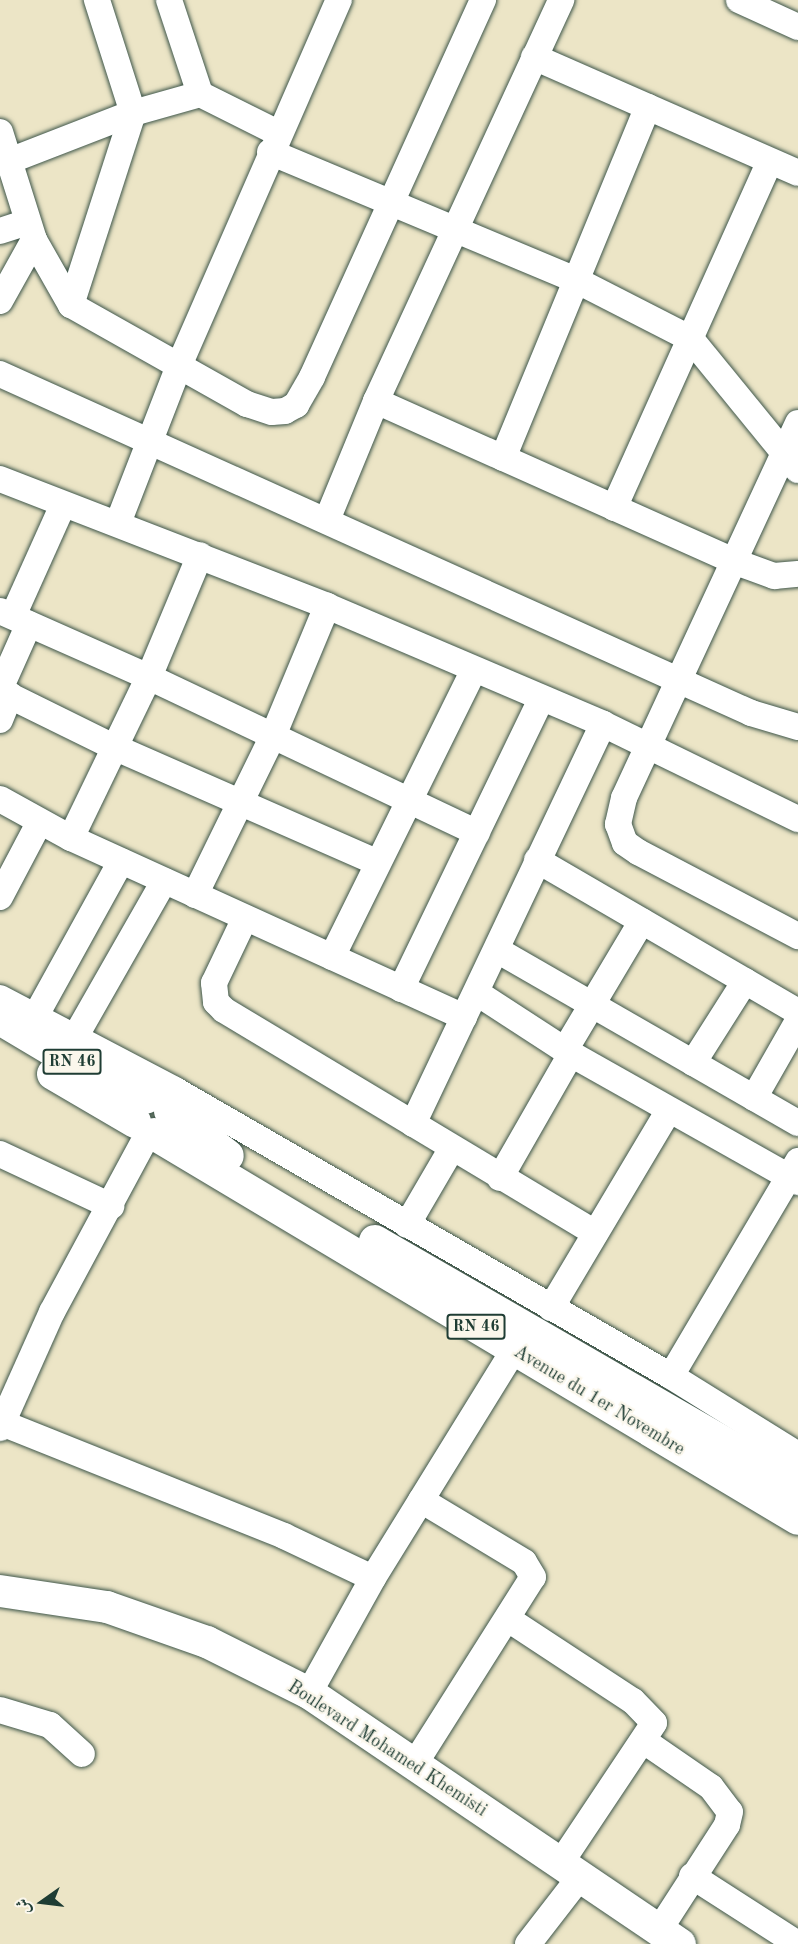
<!DOCTYPE html>
<html>
<head>
<meta charset="utf-8">
<style>
	body { margin:0 }
	#map { position:relative; width:798px; height:1944px; overflow:hidden; background:#ece5c6; font-family:"Old Standard TT",Amiri,serif }
	div>[style] { position:absolute }
	.roads { filter:drop-shadow(0 0 2px #3e564a) drop-shadow(0 0 2px #3e564a) }
	.minor>* { height:26px; margin:-13px; padding:0 13px; transform-origin:13px; border-radius:13px; background:#fff }
	.major>* { height:32px; margin:-16px; padding:0 16px; transform-origin:16px; border-radius:16px; background:#fff }
	span { translate:-50% -50%; white-space:nowrap; text-align:center; line-height:1.15; -webkit-text-stroke:4.5px #fbf7ec; paint-order:stroke }
	.shield-label span { padding:2px 4px; background:#fbf7ec; border:2px solid; border-radius:4px; -webkit-text-stroke-width:0 }
	.shield-label { font-size:16px; color:#1f3d34; font-weight:700 }
	.street-label { font-size:18px; color:#1f3d34 }
	.north { position:absolute; left:12px; top:1872px; width:60px; height:60px; -webkit-text-stroke:4px #fbf7ec; paint-order:stroke; rotate:256deg; font-size:16px; font-weight:700; line-height:24px; text-align:center; color:#1f3d34 }
	.north::after { content:''; display:block; margin:auto; width:21px; height:27px; background:#1f3d34; clip-path:polygon(50% 0,100% 100%,50% 72%,0 100%) }
</style>
</head>
<body>
<div id="map">
	<div class="roads">
		<div class="minor">
			<div style="left:169px;top:0;width:99px;rotate:71.7deg"></div>
			<div style="left:739px;top:0;width:65px;rotate:24.6deg"></div>
			<div style="left:534px;top:57px;width:288px;rotate:23.7deg"></div>
			<div style="left:0;top:132px;width:113px;rotate:72.5deg"></div>
			<div style="left:34px;top:240px;width:75px;rotate:60.4deg"></div>
			<div style="left:71px;top:305px;width:202px;rotate:29.4deg"></div>
			<div style="left:247px;top:404px;width:26px;rotate:18deg"></div>
			<div style="left:272px;top:412px;width:13px;rotate:-4deg"></div>
			<div style="left:285px;top:411px;width:13px;rotate:-29deg"></div>
			<div style="left:296px;top:405px;width:32px;rotate:-60deg"></div>
			<div style="left:312px;top:377px;width:414px;rotate:-65.6deg"></div>
			<div style="left:270px;top:152px;width:329px;rotate:22.7deg"></div>
			<div style="left:574px;top:279px;width:131px;rotate:27.1deg"></div>
			<div style="left:691px;top:339px;width:169px;rotate:50.8deg"></div>
			<div style="left:9px;top:161px;width:133px;rotate:-21.2deg"></div>
			<div style="left:133px;top:113px;width:70px;rotate:-15.8deg"></div>
			<div style="left:200px;top:94px;width:87px;rotate:26.6deg"></div>
			<div style="left:0;top:231px;width:28px;rotate:-18deg"></div>
			<div style="left:0;top:301px;width:70px;rotate:-60.9deg"></div>
			<div style="left:71px;top:305px;width:202px;rotate:-72.1deg"></div>
			<div style="left:133px;top:113px;width:119px;rotate:-107.7deg"></div>
			<div style="left:0;top:374px;width:824px;rotate:24.29deg"></div>
			<div style="left:751px;top:713px;width:49px;rotate:16.6deg"></div>
			<div style="left:376px;top:401px;width:391px;rotate:24.1deg"></div>
			<div style="left:733px;top:561px;width:44px;rotate:20.1deg"></div>
			<div style="left:774px;top:576px;width:24px;rotate:-5deg"></div>
			<div style="left:798px;top:423px;width:413px;rotate:114.9deg"></div>
			<div style="left:624px;top:798px;width:27px;rotate:103deg"></div>
			<div style="left:618px;top:824px;width:20px;rotate:70deg"></div>
			<div style="left:625px;top:843px;width:16px;rotate:35deg"></div>
			<div style="left:638px;top:852px;width:181px;rotate:27.7deg"></div>
			<div style="left:503px;top:458px;width:380px;rotate:-67.6deg"></div>
			<div style="left:0;top:479px;width:351px;rotate:21.2deg"></div>
			<div style="left:327px;top:606px;width:300px;rotate:23.1deg"></div>
			<div style="left:603px;top:724px;width:217px;rotate:26deg"></div>
			<div style="left:614px;top:508px;width:380px;rotate:-65.8deg"></div>
			<div style="left:327px;top:520px;width:129px;rotate:-67.6deg"></div>
			<div style="left:376px;top:401px;width:442px;rotate:-65.2deg"></div>
			<div style="left:118px;top:523px;width:166px;rotate:-68.8deg"></div>
			<div style="left:178px;top:368px;width:402px;rotate:-66.4deg"></div>
			<div style="left:0;top:611px;width:163px;rotate:23.9deg"></div>
			<div style="left:149px;top:677px;width:363px;rotate:25.4deg"></div>
			<div style="left:13px;top:616px;width:122px;rotate:-65.8deg"></div>
			<div style="left:0;top:689px;width:71px;rotate:-66deg"></div>
			<div style="left:0;top:691px;width:127px;rotate:26.2deg"></div>
			<div style="left:114px;top:747px;width:288px;rotate:23.7deg"></div>
			<div style="left:0;top:720px;width:27px;rotate:-68deg"></div>
			<div style="left:0;top:799px;width:81px;rotate:28.8deg"></div>
			<div style="left:71px;top:838px;width:432px;rotate:24.5deg"></div>
			<div style="left:71px;top:838px;width:179px;rotate:-64.2deg"></div>
			<div style="left:149px;top:677px;width:132px;rotate:-67.3deg"></div>
			<div style="left:537px;top:860px;width:302px;rotate:30.2deg"></div>
			<div style="left:195px;top:895px;width:177px;rotate:-63.9deg"></div>
			<div style="left:273px;top:736px;width:141px;rotate:-67.4deg"></div>
			<div style="left:0;top:897px;width:84px;rotate:-62.2deg"></div>
			<div style="left:245px;top:918px;width:72px;rotate:115.5deg"></div>
			<div style="left:214px;top:983px;width:19px;rotate:84deg"></div>
			<div style="left:216px;top:1002px;width:11px;rotate:45deg"></div>
			<div style="left:224px;top:1010px;width:433px;rotate:31deg"></div>
			<div style="left:497px;top:950px;width:347px;rotate:29.9deg"></div>
			<div style="left:332px;top:957px;width:320px;rotate:-63.7deg"></div>
			<div style="left:401px;top:989px;width:322px;rotate:-64.2deg"></div>
			<div style="left:477px;top:993px;width:112px;rotate:33deg"></div>
			<div style="left:571px;top:1054px;width:261px;rotate:29.4deg"></div>
			<div style="left:0;top:998px;width:198px;rotate:27.7deg"></div>
			<div style="left:35px;top:1017px;width:178px;rotate:-61.1deg"></div>
			<div style="left:74px;top:1039px;width:182px;rotate:-60.3deg"></div>
			<div style="left:565px;top:1050px;width:150px;rotate:-59.2deg"></div>
			<div style="left:693px;top:1063px;width:97px;rotate:-57.6deg"></div>
			<div style="left:754px;top:1098px;width:89px;rotate:-60.3deg"></div>
			<div style="left:163px;top:1101px;width:16px;rotate:-43deg"></div>
			<div style="left:175px;top:1090px;width:573px;rotate:29.97deg"></div>
			<div style="left:671px;top:1376px;width:150px;rotate:31.9deg"></div>
			<div style="left:413px;top:1124px;width:443px;rotate:-64.6deg"></div>
			<div style="left:0;top:1154px;width:123px;rotate:25.1deg"></div>
			<div style="left:500px;top:1178px;width:143px;rotate:-60.2deg"></div>
			<div style="left:407px;top:1225px;width:89px;rotate:-59.7deg"></div>
			<div style="left:551px;top:1308px;width:230px;rotate:-59.2deg"></div>
			<div style="left:671px;top:1376px;width:250px;rotate:-59.4deg"></div>
			<div style="left:2px;top:1423px;width:304px;rotate:21.8deg"></div>
			<div style="left:284px;top:1536px;width:98px;rotate:25.3deg"></div>
			<div style="left:0;top:1428px;width:127px;rotate:-65.9deg"></div>
			<div style="left:52px;top:1312px;width:202px;rotate:-61.7deg"></div>
			<div style="left:508px;top:1619px;width:149px;rotate:33.3deg"></div>
			<div style="left:633px;top:1701px;width:30px;rotate:46deg"></div>
			<div style="left:654px;top:1723px;width:169px;rotate:123.7deg"></div>
			<div style="left:309px;top:1693px;width:132px;rotate:-60.9deg"></div>
			<div style="left:373px;top:1578px;width:268px;rotate:-58.3deg"></div>
			<div style="left:0;top:1710px;width:52px;rotate:16.7deg"></div>
			<div style="left:50px;top:1725px;width:43px;rotate:42.2deg"></div>
			<div style="left:644px;top:1741px;width:81px;rotate:34.5deg"></div>
			<div style="left:711px;top:1787px;width:31px;rotate:53deg"></div>
			<div style="left:730px;top:1812px;width:13px;rotate:103deg"></div>
			<div style="left:727px;top:1825px;width:125px;rotate:122.9deg"></div>
			<div style="left:414px;top:1765px;width:222px;rotate:-57.7deg"></div>
			<div style="left:533px;top:1577px;width:17px;rotate:-121deg"></div>
			<div style="left:524px;top:1562px;width:120px;rotate:-149deg"></div>
			<div style="left:692px;top:1876px;width:126px;rotate:32.7deg"></div>
			<div style="left:528px;top:1944px;width:85px;rotate:-52.2deg"></div>
		</div>
		<div class="major">
			<div style="left:0;top:1019px;width:106px;rotate:30.7deg"></div>
			<div style="left:91px;top:1073px;width:60px;rotate:24.4deg"></div>
			<div style="left:53px;top:1074px;width:95px;rotate:30.3deg"></div>
			<div style="left:170px;top:1111px;width:73px;rotate:37.8deg"></div>
			<div style="left:154px;top:1134px;width:750px;rotate:30.87deg"></div>
			<div style="left:375px;top:1241px;width:488px;rotate:30deg"></div>
			<div style="left:0;top:1591px;width:108px;rotate:8.5deg"></div>
			<div style="left:107px;top:1607px;width:106px;rotate:19.3deg"></div>
			<div style="left:207px;top:1642px;width:114px;rotate:26.6deg"></div>
			<div style="left:309px;top:1693px;width:448px;rotate:34.1deg"></div>
		</div>
	</div>
	<div class="shield-label">
		<span style="left:72px;top:1062px">RN 46</span>
		<span style="left:476px;top:1327px">RN 46</span>
	</div>
	<div class="street-label">
		<span style="left:599px;top:1401px;rotate:31deg">Avenue du 1er Novembre</span>
		<span style="left:387px;top:1749px;rotate:33deg">Boulevard Mohamed Khemisti</span>
	</div>
	<div class="north">ش</div>
</div>
</body>
</html>
